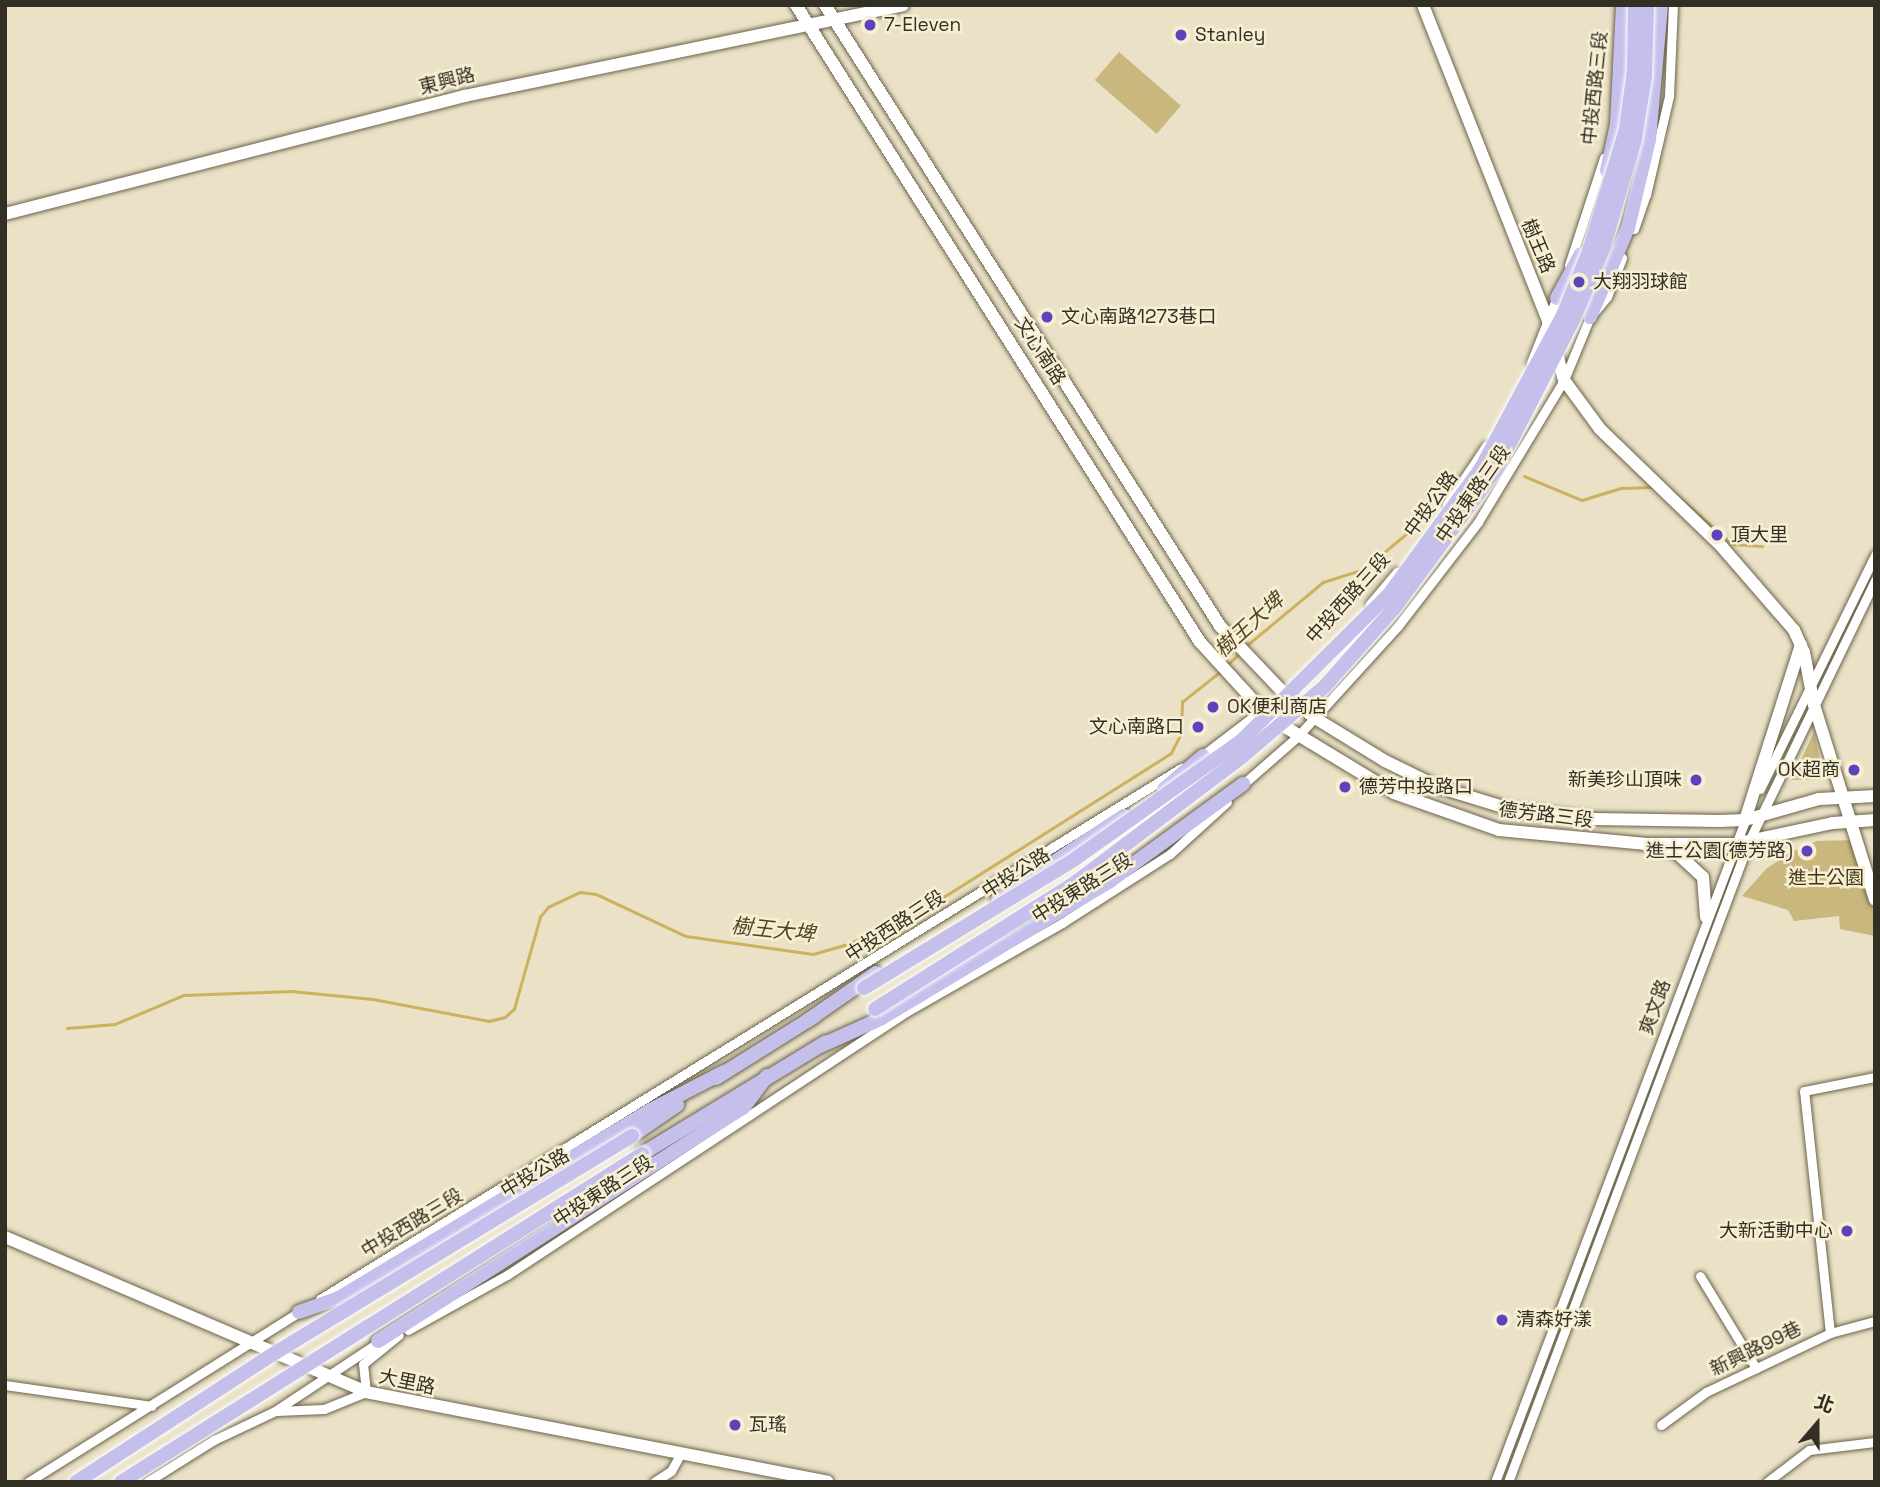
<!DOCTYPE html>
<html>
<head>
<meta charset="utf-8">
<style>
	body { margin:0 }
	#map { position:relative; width:1880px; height:1487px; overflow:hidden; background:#eae1c6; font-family:"Space Grotesk","Noto Sans TC",sans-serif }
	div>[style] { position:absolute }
	.green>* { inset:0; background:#c9b77d; transform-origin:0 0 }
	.stream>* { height:2.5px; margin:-1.25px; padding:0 1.25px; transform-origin:1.25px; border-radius:1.25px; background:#ccb25e }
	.roads { filter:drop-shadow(0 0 2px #6b634b) drop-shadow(0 0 2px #6b634b) }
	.minor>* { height:9px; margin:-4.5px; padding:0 4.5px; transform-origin:4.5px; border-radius:4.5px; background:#fff }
	.tertiary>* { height:12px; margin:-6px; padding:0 6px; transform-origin:6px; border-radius:6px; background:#fff }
	.secondary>* { height:12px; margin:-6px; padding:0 6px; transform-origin:6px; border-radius:6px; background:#fff }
	.primary>* { height:14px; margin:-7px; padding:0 7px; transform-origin:7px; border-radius:7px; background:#c4bfeb }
	.bridges { filter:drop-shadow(0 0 2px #fff) drop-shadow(0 0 2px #fff) }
	.primary-bridge>* { height:14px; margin:-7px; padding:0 7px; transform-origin:7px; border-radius:7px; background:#c4bfeb }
	.dots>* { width:19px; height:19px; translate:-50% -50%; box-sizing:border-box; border:4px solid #f7efd3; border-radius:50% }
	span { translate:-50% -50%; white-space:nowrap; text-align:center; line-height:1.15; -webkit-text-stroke:5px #f7efd3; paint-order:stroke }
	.poi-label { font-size:19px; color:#322f24 }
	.left { translate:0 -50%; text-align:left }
	.right { translate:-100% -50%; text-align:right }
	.street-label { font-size:19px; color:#322f24 }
	.park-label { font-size:19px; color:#403510 }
	.water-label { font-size:21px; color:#514521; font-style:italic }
	.frame { position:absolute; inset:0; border:7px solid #322f24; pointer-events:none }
	.north { position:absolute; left:1782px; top:1389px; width:70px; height:70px; -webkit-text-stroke:5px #f7efd3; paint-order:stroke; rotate:20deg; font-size:19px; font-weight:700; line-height:28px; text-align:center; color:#322f24 }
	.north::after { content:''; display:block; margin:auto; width:24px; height:32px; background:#322f24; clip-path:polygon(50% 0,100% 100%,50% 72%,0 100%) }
</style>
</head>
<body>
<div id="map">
	<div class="green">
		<div style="left:1119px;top:52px;width:82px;height:37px;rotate:41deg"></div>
		<div style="clip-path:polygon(1814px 732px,1824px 779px,1792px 780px)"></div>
		<div style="clip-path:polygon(1855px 840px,1875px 914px,1875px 936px,1840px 929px,1839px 916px,1794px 921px,1788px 910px,1742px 896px,1766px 869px,1791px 852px,1817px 841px)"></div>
	</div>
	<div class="stream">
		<div style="left:1524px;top:476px;width:63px;rotate:22.5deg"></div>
		<div style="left:1582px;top:500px;width:41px;rotate:-17.1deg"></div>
		<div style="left:1621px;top:488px;width:30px;rotate:-2deg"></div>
		<div style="left:1671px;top:490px;width:81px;rotate:41.5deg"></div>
		<div style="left:1732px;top:544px;width:30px;rotate:4deg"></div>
		<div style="left:1246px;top:646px;width:100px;rotate:-39.7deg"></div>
		<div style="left:1323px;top:582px;width:43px;rotate:-17.6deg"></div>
		<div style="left:1364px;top:569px;width:70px;rotate:-39.8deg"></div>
		<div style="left:1226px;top:666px;width:18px;rotate:-43deg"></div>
		<div style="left:67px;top:1028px;width:48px;rotate:-4.8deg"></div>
		<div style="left:115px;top:1024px;width:75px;rotate:-22.8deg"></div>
		<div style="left:184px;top:995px;width:107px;rotate:-2.1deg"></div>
		<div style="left:291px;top:991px;width:82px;rotate:5.6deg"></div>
		<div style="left:373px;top:999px;width:118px;rotate:10.7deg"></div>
		<div style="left:489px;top:1021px;width:16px;rotate:-14deg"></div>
		<div style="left:505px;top:1017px;width:12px;rotate:-42deg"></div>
		<div style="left:514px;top:1009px;width:96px;rotate:-74.2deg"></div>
		<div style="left:540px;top:917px;width:13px;rotate:-51deg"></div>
		<div style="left:548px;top:907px;width:35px;rotate:-25deg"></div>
		<div style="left:580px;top:892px;width:16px;rotate:7deg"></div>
		<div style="left:596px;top:894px;width:99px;rotate:25deg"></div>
		<div style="left:686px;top:936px;width:128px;rotate:8.1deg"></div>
		<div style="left:813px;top:954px;width:33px;rotate:-16deg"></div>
		<div style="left:845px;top:945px;width:63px;rotate:-21.3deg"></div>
		<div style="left:904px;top:922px;width:316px;rotate:-32.3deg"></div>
		<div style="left:1171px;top:753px;width:22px;rotate:-63deg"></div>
		<div style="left:1181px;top:733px;width:31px;rotate:-88deg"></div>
		<div style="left:1182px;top:702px;width:50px;rotate:-38.5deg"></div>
	</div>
	<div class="roads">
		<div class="minor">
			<div style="left:1634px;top:229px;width:36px;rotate:-71deg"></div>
			<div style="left:1646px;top:195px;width:102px;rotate:-76.9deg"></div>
			<div style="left:1669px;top:96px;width:91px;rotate:-87.5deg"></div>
			<div style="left:1569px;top:265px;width:113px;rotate:-71.9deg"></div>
			<div style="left:1531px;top:363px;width:74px;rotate:-68.6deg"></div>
			<div style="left:1447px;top:504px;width:70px;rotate:-56.1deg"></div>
			<div style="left:1370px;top:604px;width:42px;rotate:-49.8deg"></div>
			<div style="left:1199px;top:758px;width:84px;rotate:-37.3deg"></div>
			<div style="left:1241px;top:786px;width:74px;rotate:-41.2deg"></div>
			<div style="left:1297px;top:737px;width:150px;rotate:-47.7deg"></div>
			<div style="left:1398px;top:626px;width:131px;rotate:-52.4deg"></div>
			<div style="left:1478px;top:522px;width:166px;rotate:-58.8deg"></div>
			<div style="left:1564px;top:380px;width:68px;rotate:-67.6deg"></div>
			<div style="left:1590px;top:317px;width:26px;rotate:-50deg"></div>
			<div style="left:1607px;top:297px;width:42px;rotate:-69deg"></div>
			<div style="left:1760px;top:789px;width:261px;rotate:-63.8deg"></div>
			<div style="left:1700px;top:1276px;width:108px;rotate:58.7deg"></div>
			<div style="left:320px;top:1299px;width:1012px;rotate:-31.66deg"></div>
			<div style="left:408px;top:1330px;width:113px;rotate:-29.1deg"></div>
			<div style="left:507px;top:1275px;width:478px;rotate:-33.4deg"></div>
			<div style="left:906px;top:1012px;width:180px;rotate:-29.7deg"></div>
			<div style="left:1062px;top:923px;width:128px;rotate:-32.6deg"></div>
			<div style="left:1170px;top:854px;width:77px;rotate:-42.4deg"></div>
			<div style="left:1830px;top:1333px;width:243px;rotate:-96.1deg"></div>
			<div style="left:1804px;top:1091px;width:72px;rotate:-11.2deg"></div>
			<div style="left:5px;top:1385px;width:148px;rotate:8.1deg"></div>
			<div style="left:276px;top:1411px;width:48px;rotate:-2.4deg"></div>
			<div style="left:324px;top:1409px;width:45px;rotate:-22deg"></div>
			<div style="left:366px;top:1392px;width:28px;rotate:-96deg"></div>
			<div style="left:363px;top:1364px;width:46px;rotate:-38.9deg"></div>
			<div style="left:1661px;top:1425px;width:56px;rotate:-36.3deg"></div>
			<div style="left:1706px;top:1392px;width:137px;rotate:-25.4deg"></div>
			<div style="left:1830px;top:1333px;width:47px;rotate:-14.9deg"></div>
			<div style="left:28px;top:1482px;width:324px;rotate:-32.1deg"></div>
			<div style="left:147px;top:1482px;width:79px;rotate:-32.1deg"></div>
			<div style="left:214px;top:1440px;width:68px;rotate:-25.4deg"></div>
			<div style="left:275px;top:1411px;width:128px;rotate:-33.6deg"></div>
			<div style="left:654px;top:1482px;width:20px;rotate:-33deg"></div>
			<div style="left:671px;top:1471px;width:21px;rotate:-61deg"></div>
			<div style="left:1495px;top:1482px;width:710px;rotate:-69.29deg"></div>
			<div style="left:1508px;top:1482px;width:685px;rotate:-69.39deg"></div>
			<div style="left:1749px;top:841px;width:290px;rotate:-64.2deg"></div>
			<div style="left:1767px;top:1482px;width:53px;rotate:-37.3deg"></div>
			<div style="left:1809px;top:1450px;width:66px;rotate:-6.9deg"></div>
		</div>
		<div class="tertiary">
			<div style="left:1423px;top:5px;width:339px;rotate:68.4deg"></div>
			<div style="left:1548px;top:320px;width:62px;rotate:75.1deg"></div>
			<div style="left:1564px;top:380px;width:61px;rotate:53.7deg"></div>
			<div style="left:1600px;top:429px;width:170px;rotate:44deg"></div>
			<div style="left:1722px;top:547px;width:110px;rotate:49.1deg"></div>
			<div style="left:1794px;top:630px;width:24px;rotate:66deg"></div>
			<div style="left:1804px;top:652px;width:54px;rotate:79.3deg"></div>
			<div style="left:1814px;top:705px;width:204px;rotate:72.6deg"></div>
			<div style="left:5px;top:214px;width:475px;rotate:-14.4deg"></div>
			<div style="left:465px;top:96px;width:447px;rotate:-11.7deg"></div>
			<div style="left:1282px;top:691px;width:43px;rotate:39.3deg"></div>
			<div style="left:1315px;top:718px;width:82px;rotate:31.6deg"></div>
			<div style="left:1385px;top:761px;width:59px;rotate:26.1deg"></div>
			<div style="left:1438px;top:787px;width:75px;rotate:17deg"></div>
			<div style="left:1510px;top:809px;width:85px;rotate:6.8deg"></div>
			<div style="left:1594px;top:819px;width:125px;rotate:0.9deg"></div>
			<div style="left:1719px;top:821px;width:26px;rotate:-2deg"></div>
			<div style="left:1745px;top:820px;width:77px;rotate:-15.8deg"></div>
			<div style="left:1819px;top:799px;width:56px;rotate:-3.1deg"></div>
			<div style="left:1272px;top:719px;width:143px;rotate:31.2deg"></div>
			<div style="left:1394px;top:793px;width:111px;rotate:19.4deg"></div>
			<div style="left:1499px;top:830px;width:148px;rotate:5.4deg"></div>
			<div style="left:1646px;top:844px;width:88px"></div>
			<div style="left:1734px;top:844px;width:101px;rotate:-12deg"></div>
			<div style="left:1833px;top:823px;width:42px;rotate:-4.1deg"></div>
			<div style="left:1745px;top:820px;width:184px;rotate:-72.3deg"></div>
			<div style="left:1660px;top:848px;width:18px;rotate:16deg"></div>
			<div style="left:1677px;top:853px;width:35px;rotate:43deg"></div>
			<div style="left:1703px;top:877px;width:40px;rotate:85.7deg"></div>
			<div style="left:5px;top:1237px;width:393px;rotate:23.2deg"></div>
			<div style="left:366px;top:1392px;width:470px;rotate:11deg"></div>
		</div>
		<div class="secondary">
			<div style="left:796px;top:5px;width:754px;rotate:57.62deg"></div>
			<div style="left:1200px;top:642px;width:92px;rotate:47.6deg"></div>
			<div style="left:825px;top:5px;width:736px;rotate:57.54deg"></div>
			<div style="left:1220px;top:626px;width:90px;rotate:46.4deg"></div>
		</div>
		<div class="primary">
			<div style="left:1607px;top:171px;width:48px;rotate:-78deg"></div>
			<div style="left:1617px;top:124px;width:119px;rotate:-87.1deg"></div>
			<div style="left:1557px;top:298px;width:50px;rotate:-61.4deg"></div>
			<div style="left:1590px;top:317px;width:97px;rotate:-66.9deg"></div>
			<div style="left:1628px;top:228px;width:90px;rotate:-76.6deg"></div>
			<div style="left:1649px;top:140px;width:136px;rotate:-84.9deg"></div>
			<div style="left:1164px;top:789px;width:51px;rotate:-40.2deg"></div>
			<div style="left:998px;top:899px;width:151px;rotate:-33.4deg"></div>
			<div style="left:807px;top:1021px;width:84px;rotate:-34.8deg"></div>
			<div style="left:820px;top:1046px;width:68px;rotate:-24.3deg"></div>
			<div style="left:882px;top:1018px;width:266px;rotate:-31deg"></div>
			<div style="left:1110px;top:881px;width:165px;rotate:-36.1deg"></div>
			<div style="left:716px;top:1078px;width:117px;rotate:-32.1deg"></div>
			<div style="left:632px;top:1136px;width:55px;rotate:-34.6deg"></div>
			<div style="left:642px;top:1154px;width:215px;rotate:-31.3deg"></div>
			<div style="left:299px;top:1312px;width:42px;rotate:-19.3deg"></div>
			<div style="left:339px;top:1298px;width:362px;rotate:-31.1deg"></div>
			<div style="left:649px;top:1111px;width:85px;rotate:-27.5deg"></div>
			<div style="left:378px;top:1341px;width:433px;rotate:-32.6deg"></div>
			<div style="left:743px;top:1108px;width:40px;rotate:-53deg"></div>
		</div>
	</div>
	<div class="bridges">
		<div class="primary-bridge">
			<div style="left:864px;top:988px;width:247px;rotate:-31.4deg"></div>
			<div style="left:1075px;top:859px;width:204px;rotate:-35.4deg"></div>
			<div style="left:1241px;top:741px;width:210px;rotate:-44.8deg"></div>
			<div style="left:1390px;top:593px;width:155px;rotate:-53.9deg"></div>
			<div style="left:1481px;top:468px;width:176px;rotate:-61.8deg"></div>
			<div style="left:1564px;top:313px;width:67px;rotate:-68deg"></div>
			<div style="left:1589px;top:251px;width:127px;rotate:-73.1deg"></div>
			<div style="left:1626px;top:129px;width:60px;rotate:-82.3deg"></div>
			<div style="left:1634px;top:70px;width:65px;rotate:-89.1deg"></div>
			<div style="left:875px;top:1009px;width:238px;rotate:-32.3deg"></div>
			<div style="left:1076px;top:882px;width:208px;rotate:-37deg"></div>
			<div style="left:1242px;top:757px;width:109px;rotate:-40.5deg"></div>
			<div style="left:1325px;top:686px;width:107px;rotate:-48.4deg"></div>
			<div style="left:1396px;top:606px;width:169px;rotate:-53.7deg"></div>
			<div style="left:1496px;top:470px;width:169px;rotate:-62.8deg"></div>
			<div style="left:1573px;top:320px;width:80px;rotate:-67.3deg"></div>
			<div style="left:1604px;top:246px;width:111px;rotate:-73.8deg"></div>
			<div style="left:1635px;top:139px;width:64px;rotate:-81deg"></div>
			<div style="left:1645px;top:76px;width:71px;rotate:-88.4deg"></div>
			<div style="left:76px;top:1482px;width:237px;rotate:-33deg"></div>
			<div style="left:275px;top:1353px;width:418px;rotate:-31.3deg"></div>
			<div style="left:121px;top:1482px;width:616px;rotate:-32.19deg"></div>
		</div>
	</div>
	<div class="dots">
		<div style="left:870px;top:25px;background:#5c42bb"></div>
		<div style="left:1181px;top:35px;background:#5c42bb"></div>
		<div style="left:1579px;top:282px;background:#5c42bb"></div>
		<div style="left:1047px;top:317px;background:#5c42bb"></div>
		<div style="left:1717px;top:535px;background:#5c42bb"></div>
		<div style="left:1213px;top:707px;background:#5c42bb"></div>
		<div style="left:1198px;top:727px;background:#5c42bb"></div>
		<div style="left:1854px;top:770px;background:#5c42bb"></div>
		<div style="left:1696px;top:780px;background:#5c42bb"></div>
		<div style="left:1345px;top:787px;background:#5c42bb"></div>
		<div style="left:1807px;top:851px;background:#5c42bb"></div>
		<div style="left:1847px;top:1231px;background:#5c42bb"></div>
		<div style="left:1502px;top:1320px;background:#5c42bb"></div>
		<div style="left:735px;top:1425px;background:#5c42bb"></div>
	</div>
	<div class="poi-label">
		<span class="left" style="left:884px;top:25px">7-Eleven</span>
		<span class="left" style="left:1195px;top:35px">Stanley</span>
		<span class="left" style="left:1593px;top:282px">大翔羽球館</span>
		<span class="left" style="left:1061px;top:317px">文心南路1273巷口</span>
		<span class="left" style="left:1731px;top:535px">頂大里</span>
		<span class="left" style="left:1227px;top:707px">OK便利商店</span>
		<span class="right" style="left:1184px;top:727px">文心南路口</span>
		<span class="right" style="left:1840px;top:770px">OK超商</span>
		<span class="right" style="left:1682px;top:780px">新美珍山頂味</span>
		<span class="left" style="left:1359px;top:787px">德芳中投路口</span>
		<span class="right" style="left:1793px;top:851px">進士公園(德芳路)</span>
		<span class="right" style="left:1833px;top:1231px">大新活動中心</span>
		<span class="left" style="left:1516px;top:1320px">清森好漾</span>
		<span class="left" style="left:749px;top:1425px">瓦瑤</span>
	</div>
	<div class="street-label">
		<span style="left:447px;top:81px;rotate:-14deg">東興路</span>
		<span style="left:1595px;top:88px;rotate:-84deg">中投西路三段</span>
		<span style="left:1538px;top:246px;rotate:67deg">樹王路</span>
		<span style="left:1040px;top:351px;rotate:57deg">文心南路</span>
		<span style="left:1473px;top:494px;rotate:-55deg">中投東路三段</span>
		<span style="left:1431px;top:504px;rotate:-54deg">中投公路</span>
		<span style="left:1348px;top:598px;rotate:-48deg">中投西路三段</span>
		<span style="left:1546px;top:815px;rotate:7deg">德芳路三段</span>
		<span style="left:1016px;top:873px;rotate:-32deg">中投公路</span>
		<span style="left:1082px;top:888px;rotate:-32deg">中投東路三段</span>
		<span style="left:895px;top:926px;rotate:-33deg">中投西路三段</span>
		<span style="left:1655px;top:1007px;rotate:-70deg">爽文路</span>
		<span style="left:535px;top:1173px;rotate:-31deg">中投公路</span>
		<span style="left:603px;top:1191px;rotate:-33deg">中投東路三段</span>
		<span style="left:412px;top:1223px;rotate:-31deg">中投西路三段</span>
		<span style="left:1756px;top:1349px;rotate:-26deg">新興路99巷</span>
		<span style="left:407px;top:1382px;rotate:12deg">大里路</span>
	</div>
	<div class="park-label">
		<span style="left:1826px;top:878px">進士公園</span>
	</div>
	<div class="water-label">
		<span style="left:1249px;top:625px;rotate:-42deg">樹王大埤</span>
		<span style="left:773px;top:930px;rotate:6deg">樹王大埤</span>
	</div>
	<div class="frame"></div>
	<div class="north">北</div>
</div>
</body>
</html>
